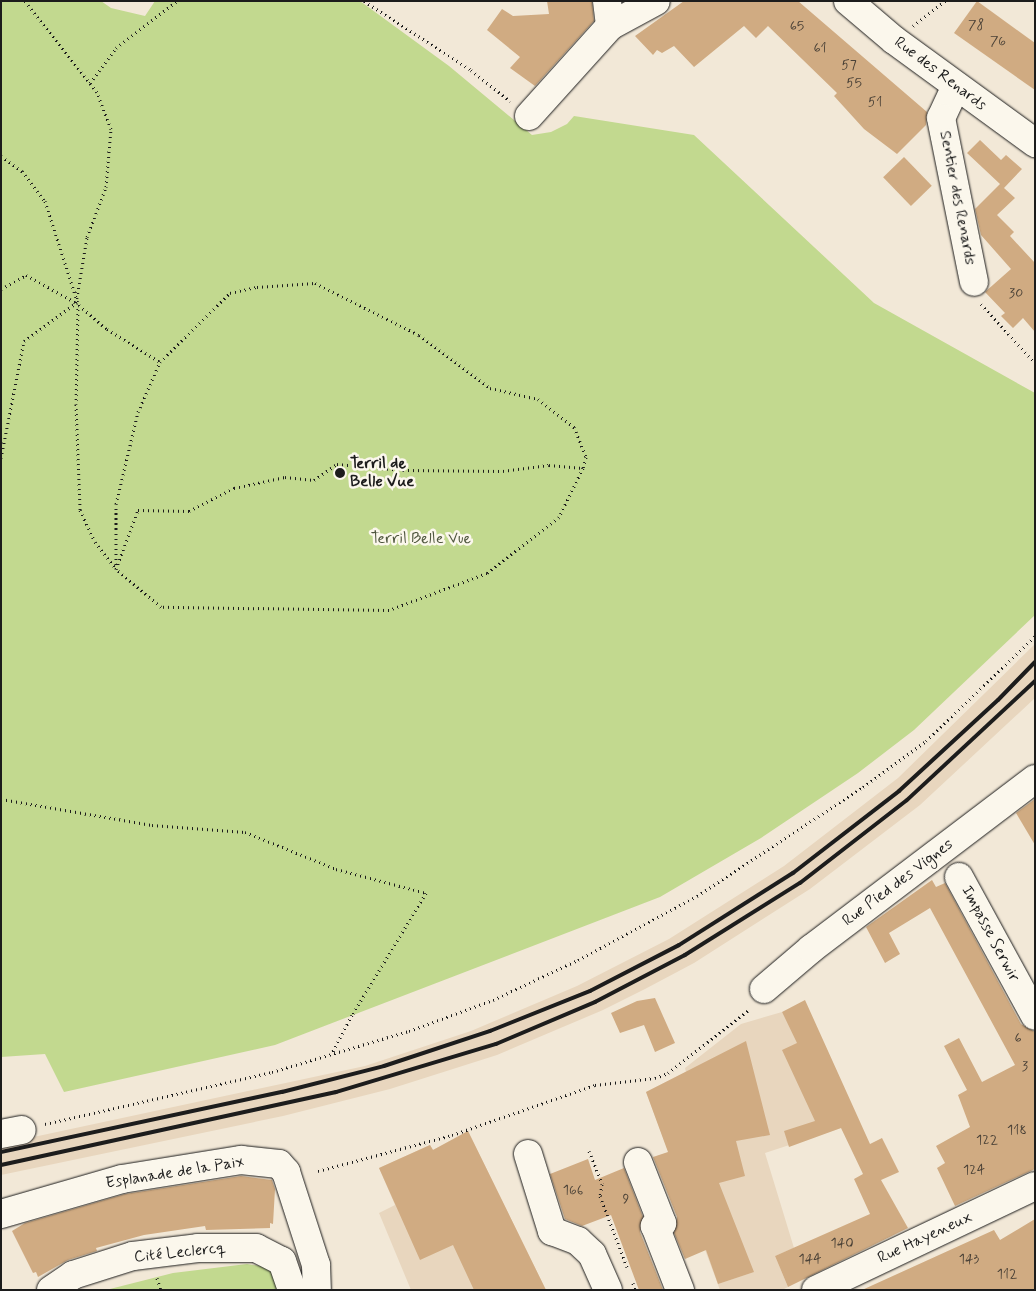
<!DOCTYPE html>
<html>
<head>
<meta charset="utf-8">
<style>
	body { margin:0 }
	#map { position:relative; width:1036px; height:1291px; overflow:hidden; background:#f2e8d7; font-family:Mynerve,sans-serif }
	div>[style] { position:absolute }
	.built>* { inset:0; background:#e8d6be }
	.green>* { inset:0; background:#c2d98f }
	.building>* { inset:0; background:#d0ab82; transform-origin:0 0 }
	.path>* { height:3px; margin-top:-1.5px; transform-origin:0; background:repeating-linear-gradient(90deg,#1c1c1c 0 1px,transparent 0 5px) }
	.roads { filter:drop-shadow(0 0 1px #1c1c1c) drop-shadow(0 0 1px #1c1c1c) }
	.minor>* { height:28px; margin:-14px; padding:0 14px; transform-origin:14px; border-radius:14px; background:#fbf7ec }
	.rail>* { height:4px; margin:-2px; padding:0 2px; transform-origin:2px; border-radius:2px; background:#1c1c1c }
	.dots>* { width:14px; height:14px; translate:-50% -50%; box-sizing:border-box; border:2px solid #fbf7ec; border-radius:50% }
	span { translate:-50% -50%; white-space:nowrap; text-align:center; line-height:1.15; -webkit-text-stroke:5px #fbf7ec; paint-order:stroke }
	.number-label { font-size:14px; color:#494036 }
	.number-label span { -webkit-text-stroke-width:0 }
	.street-label { font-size:16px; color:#1c1c1c }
	.poi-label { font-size:16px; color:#1c1c1c; font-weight:700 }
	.left { translate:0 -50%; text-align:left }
	.park-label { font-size:16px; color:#4e553e }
	.frame { position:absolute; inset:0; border:2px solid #1c1c1c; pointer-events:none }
</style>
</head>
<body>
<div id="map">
	<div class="built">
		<div style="clip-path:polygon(1035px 644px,1035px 698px,920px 805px,810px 889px,694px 963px,645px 989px,603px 1010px,497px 1055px,390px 1089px,283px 1116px,1px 1175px,1px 1144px,365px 1066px,471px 1031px,577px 986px,669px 939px,784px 866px,898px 778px)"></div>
		<div style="clip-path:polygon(782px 1012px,841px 1128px,765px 1153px,794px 1248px,775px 1256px,788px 1287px,782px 1290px,720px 1290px,646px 1092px,686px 1072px,685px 1068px,741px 1024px)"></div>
		<div style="clip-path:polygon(468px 1131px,546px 1290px,411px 1290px,379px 1213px,395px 1205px,379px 1168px,430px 1145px,433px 1150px)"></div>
	</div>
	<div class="green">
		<div style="clip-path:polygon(1px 1px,101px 1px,111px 8px,145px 16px,155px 1px,360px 1px,449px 66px,532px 135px,551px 132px,567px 124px,574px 116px,694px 135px,874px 303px,1035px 393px,1035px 615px,914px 730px,858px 773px,761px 838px,660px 897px,275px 1045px,64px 1092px,45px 1054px,1px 1057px)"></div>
		<div style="clip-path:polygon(247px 1264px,273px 1268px,284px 1290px,106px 1290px,173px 1273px)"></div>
	</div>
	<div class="building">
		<div style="clip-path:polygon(547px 1px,592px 1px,594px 21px,535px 86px,510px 68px,520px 57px,487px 30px,502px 9px,513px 16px,549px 14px)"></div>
		<div style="clip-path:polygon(684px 1px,798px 1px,927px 112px,926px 125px,897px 154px,864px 129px,834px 96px,837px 93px,768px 26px,756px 38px,744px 26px,694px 67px,674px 46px,662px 53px,657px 50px,653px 55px,635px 36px)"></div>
		<div style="clip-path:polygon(977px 1px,1035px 43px,1035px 90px,954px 33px)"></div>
		<div style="clip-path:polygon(980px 140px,1001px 160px,1006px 155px,1022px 169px,1004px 188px,1015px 198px,997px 215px,1014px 232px,1010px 236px,1035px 263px,1035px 332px,1023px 318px,1013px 328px,1001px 316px,1005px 313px,985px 292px,1011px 269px,981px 235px,975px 209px,1000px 184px,967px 153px)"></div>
		<div style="left:904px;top:157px;width:40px;height:29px;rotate:46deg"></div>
		<div style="clip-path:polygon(1035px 799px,1035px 845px,1016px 813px)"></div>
		<div style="clip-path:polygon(932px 880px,936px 887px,945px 883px,1021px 1024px,1035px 1032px,1035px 1169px,955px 1206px,937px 1168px,945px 1163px,936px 1146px,970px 1127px,958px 1095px,967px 1090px,944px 1046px,959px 1038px,982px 1082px,1015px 1065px,930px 908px,889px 933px,900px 954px,885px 963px,866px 927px)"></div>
		<div style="clip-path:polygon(655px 998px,675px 1043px,655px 1052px,644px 1025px,620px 1033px,611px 1013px,637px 1001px)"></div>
		<div style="clip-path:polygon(805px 1000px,870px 1144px,882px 1138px,899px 1172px,881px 1180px,908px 1228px,788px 1287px,775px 1256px,870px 1214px,854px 1179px,863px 1174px,841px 1128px,789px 1147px,784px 1131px,815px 1121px,782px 1050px,797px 1043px,782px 1012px)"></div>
		<div style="clip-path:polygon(746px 1041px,770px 1135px,736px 1141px,745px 1176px,719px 1183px,754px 1272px,718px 1284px,706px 1250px,685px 1259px,674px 1233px,677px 1217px,653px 1157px,668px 1152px,646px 1092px)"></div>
		<div style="clip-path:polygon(468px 1131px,546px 1290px,474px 1290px,453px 1245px,420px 1260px,379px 1168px,430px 1145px,433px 1150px)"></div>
		<div style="clip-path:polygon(588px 1159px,595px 1180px,624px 1168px,643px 1217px,640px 1232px,663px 1290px,639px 1290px,611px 1215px,582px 1226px,565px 1219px,550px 1174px)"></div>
		<div style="clip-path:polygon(241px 1176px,272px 1180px,275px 1189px,273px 1224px,270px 1223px,270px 1228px,206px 1230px,205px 1226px,144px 1235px,96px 1248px,97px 1251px,68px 1260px,38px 1277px,36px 1272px,33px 1273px,12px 1231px,25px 1223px,125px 1194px)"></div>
		<div style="clip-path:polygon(1035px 1219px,1035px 1290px,862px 1290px,994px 1230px,1000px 1240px)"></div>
	</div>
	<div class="path">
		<div style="left:364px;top:1px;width:127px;rotate:32.8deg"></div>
		<div style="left:471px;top:70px;width:50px;rotate:38.5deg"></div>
		<div style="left:913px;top:26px;width:41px;rotate:-38deg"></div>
		<div style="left:90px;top:83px;width:44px;rotate:-53.4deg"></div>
		<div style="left:116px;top:48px;width:77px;rotate:-37.6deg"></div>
		<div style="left:1px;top:156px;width:26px;rotate:36deg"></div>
		<div style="left:22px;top:171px;width:38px;rotate:53deg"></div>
		<div style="left:45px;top:201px;width:108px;rotate:72.2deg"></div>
		<div style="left:78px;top:304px;width:100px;rotate:91.1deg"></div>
		<div style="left:76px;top:404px;width:106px;rotate:87.8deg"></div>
		<div style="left:80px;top:510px;width:35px;rotate:65deg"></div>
		<div style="left:95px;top:542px;width:34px;rotate:52deg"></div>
		<div style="left:116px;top:569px;width:63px;rotate:-69.6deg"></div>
		<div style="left:138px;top:510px;width:51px;rotate:1.1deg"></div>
		<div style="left:189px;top:511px;width:51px;rotate:-27.1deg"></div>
		<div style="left:234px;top:488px;width:52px;rotate:-12.2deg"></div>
		<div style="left:285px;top:477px;width:29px;rotate:6deg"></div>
		<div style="left:314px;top:480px;width:28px;rotate:-35deg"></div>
		<div style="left:337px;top:464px;width:66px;rotate:5.2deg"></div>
		<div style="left:403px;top:470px;width:100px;rotate:0.6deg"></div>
		<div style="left:503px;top:471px;width:46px;rotate:-7.4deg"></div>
		<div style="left:549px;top:465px;width:34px;rotate:5deg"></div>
		<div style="left:315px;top:283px;width:116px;rotate:26.6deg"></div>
		<div style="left:419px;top:335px;width:89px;rotate:36.7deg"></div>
		<div style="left:490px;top:388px;width:49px;rotate:12.9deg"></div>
		<div style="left:538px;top:399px;width:46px;rotate:37.9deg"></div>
		<div style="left:574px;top:427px;width:32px;rotate:68deg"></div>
		<div style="left:586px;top:457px;width:11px;rotate:105deg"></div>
		<div style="left:583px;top:468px;width:55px;rotate:116.1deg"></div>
		<div style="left:559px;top:517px;width:91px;rotate:142.1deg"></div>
		<div style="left:487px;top:573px;width:105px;rotate:159.3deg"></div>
		<div style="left:389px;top:610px;width:228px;rotate:-179.2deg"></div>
		<div style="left:161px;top:607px;width:59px;rotate:-139.8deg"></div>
		<div style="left:116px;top:569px;width:65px;rotate:-90deg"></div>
		<div style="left:116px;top:504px;width:95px;rotate:-76.6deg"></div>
		<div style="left:138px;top:412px;width:55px;rotate:-66.3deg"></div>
		<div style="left:160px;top:362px;width:98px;rotate:-44.6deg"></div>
		<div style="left:230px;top:293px;width:28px;rotate:-13deg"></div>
		<div style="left:257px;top:287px;width:58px;rotate:-3.9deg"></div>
		<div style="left:1px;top:289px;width:29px;rotate:-29deg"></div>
		<div style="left:26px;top:275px;width:56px;rotate:28.9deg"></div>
		<div style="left:981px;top:304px;width:80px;rotate:47.5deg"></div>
		<div style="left:79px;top:305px;width:37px;rotate:41deg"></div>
		<div style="left:107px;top:329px;width:62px;rotate:31.9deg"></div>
		<div style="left:1px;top:458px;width:119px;rotate:-78.9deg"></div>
		<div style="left:24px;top:341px;width:64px;rotate:-36.2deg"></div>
		<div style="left:76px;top:303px;width:67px;rotate:-80.5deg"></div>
		<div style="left:87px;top:237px;width:53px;rotate:-69.2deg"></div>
		<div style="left:106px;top:187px;width:58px;rotate:-85.1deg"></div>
		<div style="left:111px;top:129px;width:40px;rotate:-111deg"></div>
		<div style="left:97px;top:92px;width:116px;rotate:-128.4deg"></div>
		<div style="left:1px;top:799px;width:153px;rotate:9.8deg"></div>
		<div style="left:152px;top:825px;width:93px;rotate:4.3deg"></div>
		<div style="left:245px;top:832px;width:98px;rotate:22.1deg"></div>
		<div style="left:336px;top:869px;width:93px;rotate:14.9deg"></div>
		<div style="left:426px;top:893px;width:143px;rotate:121.2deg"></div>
		<div style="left:352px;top:1015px;width:43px;rotate:117.8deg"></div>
		<div style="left:45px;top:1124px;width:233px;rotate:-12.9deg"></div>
		<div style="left:272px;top:1072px;width:143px;rotate:-16.7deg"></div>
		<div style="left:409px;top:1031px;width:90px;rotate:-20.3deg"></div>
		<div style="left:493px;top:1000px;width:94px;rotate:-25.2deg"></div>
		<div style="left:578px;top:960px;width:135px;rotate:-28.3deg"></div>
		<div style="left:697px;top:896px;width:199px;rotate:-33.3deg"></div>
		<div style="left:863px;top:787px;width:78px;rotate:-36.1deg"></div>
		<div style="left:926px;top:741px;width:151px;rotate:-43.9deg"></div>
		<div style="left:589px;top:1151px;width:35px;rotate:68deg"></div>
		<div style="left:602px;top:1184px;width:12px;rotate:99deg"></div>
		<div style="left:600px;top:1196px;width:76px;rotate:69.2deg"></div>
		<div style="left:318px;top:1171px;width:139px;rotate:-15deg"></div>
		<div style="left:452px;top:1135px;width:151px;rotate:-19.3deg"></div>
		<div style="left:595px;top:1085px;width:60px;rotate:-6.7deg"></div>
		<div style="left:655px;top:1078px;width:14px;rotate:-21deg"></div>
		<div style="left:668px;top:1073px;width:104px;rotate:-38deg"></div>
		<div style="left:157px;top:1278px;width:13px;rotate:72deg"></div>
		<div style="left:633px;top:1283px;width:7px;rotate:74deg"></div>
	</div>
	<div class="roads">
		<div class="minor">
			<div style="left:607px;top:1px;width:25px;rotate:83deg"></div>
			<div style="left:848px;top:1px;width:60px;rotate:40.3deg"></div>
			<div style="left:894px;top:40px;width:175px;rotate:36.1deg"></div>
			<div style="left:956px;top:86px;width:35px;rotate:115deg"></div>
			<div style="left:941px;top:118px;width:167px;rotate:78.6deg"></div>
			<div style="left:529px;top:116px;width:121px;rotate:-48deg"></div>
			<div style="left:610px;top:26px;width:52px;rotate:-28.5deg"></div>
			<div style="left:959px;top:877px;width:158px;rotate:61.3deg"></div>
			<div style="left:764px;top:989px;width:62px;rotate:-40.4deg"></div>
			<div style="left:811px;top:949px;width:281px;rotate:-37.2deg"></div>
			<div style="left:1px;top:1134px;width:21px;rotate:-11deg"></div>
			<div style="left:528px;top:1154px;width:81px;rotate:72.7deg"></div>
			<div style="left:552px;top:1231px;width:28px;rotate:21deg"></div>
			<div style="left:578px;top:1241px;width:19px;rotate:43deg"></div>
			<div style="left:592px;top:1254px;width:39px;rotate:66deg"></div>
			<div style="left:638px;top:1162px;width:66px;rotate:68.5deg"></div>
			<div style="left:662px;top:1223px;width:8px;rotate:157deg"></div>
			<div style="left:655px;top:1226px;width:69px;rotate:68.7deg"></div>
			<div style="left:1px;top:1214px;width:126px;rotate:-16.1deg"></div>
			<div style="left:122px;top:1179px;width:121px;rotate:-9.1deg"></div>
			<div style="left:241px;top:1160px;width:38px;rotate:6deg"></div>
			<div style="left:279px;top:1164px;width:11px;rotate:49deg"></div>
			<div style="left:286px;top:1172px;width:98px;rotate:72.1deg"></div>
			<div style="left:316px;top:1265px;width:25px;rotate:88deg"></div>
			<div style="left:51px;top:1290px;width:27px;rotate:-34deg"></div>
			<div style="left:73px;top:1275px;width:63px;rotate:-17.6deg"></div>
			<div style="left:133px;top:1256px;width:65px;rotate:-7deg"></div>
			<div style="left:198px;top:1248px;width:58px"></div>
			<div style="left:256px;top:1248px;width:29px;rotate:27deg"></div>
			<div style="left:282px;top:1261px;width:31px;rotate:71deg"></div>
			<div style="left:816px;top:1290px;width:242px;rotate:-25.4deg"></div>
		</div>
	</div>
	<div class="rail">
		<div style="left:1px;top:1152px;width:287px;rotate:-12.1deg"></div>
		<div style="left:282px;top:1092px;width:105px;rotate:-14.3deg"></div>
		<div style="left:384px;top:1066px;width:112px;rotate:-18.3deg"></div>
		<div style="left:490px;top:1031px;width:108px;rotate:-21.8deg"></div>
		<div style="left:590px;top:991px;width:100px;rotate:-27.3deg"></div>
		<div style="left:679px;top:945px;width:135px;rotate:-32.3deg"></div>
		<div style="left:793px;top:873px;width:134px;rotate:-37.7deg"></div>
		<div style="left:899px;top:791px;width:134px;rotate:-42.6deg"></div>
		<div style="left:998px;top:700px;width:53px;rotate:-45.8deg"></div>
		<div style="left:1px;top:1165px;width:343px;rotate:-12.3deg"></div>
		<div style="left:336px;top:1092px;width:167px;rotate:-16.7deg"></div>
		<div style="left:496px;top:1044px;width:108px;rotate:-23deg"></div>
		<div style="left:595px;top:1002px;width:102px;rotate:-27.6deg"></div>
		<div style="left:685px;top:955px;width:136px;rotate:-32.1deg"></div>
		<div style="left:800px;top:883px;width:135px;rotate:-37.8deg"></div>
		<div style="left:907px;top:800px;width:175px;rotate:-42.9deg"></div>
	</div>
	<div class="dots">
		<div style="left:340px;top:473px;background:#1c1c1c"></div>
	</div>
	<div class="number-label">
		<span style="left:976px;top:25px">78</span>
		<span style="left:797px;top:26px">65</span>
		<span style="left:998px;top:41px">76</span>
		<span style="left:820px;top:48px">61</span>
		<span style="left:849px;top:65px">57</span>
		<span style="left:854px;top:83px">55</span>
		<span style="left:875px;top:102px">51</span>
		<span style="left:1016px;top:293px">30</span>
		<span style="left:1018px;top:1038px">6</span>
		<span style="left:1025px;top:1066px">3</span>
		<span style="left:1017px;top:1130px">118</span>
		<span style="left:987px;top:1140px">122</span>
		<span style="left:974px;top:1170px">124</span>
		<span style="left:573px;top:1190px">166</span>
		<span style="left:626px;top:1199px">9</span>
		<span style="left:842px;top:1243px">140</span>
		<span style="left:810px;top:1259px">144</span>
		<span style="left:969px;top:1259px">143</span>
		<span style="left:1007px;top:1274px">112</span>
	</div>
	<div class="street-label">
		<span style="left:940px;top:74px;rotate:37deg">Rue des Renards</span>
		<span style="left:957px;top:198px;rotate:79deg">Sentier des Renards</span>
		<span style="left:898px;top:883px;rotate:-37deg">Rue Pied des Vignes</span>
		<span style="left:990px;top:934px;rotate:62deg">Impasse Serwir</span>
		<span style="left:175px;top:1173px;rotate:-9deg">Esplanade de la Paix</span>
		<span style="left:925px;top:1238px;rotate:-25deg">Rue Hayeneux</span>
		<span style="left:180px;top:1253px;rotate:-6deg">Cité Leclercq</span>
	</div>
	<div class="poi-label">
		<span class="left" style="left:350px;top:473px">Terril de<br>Belle Vue</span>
	</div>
	<div class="park-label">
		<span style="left:421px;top:539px">Terril Belle Vue</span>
	</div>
	<div class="frame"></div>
</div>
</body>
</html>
